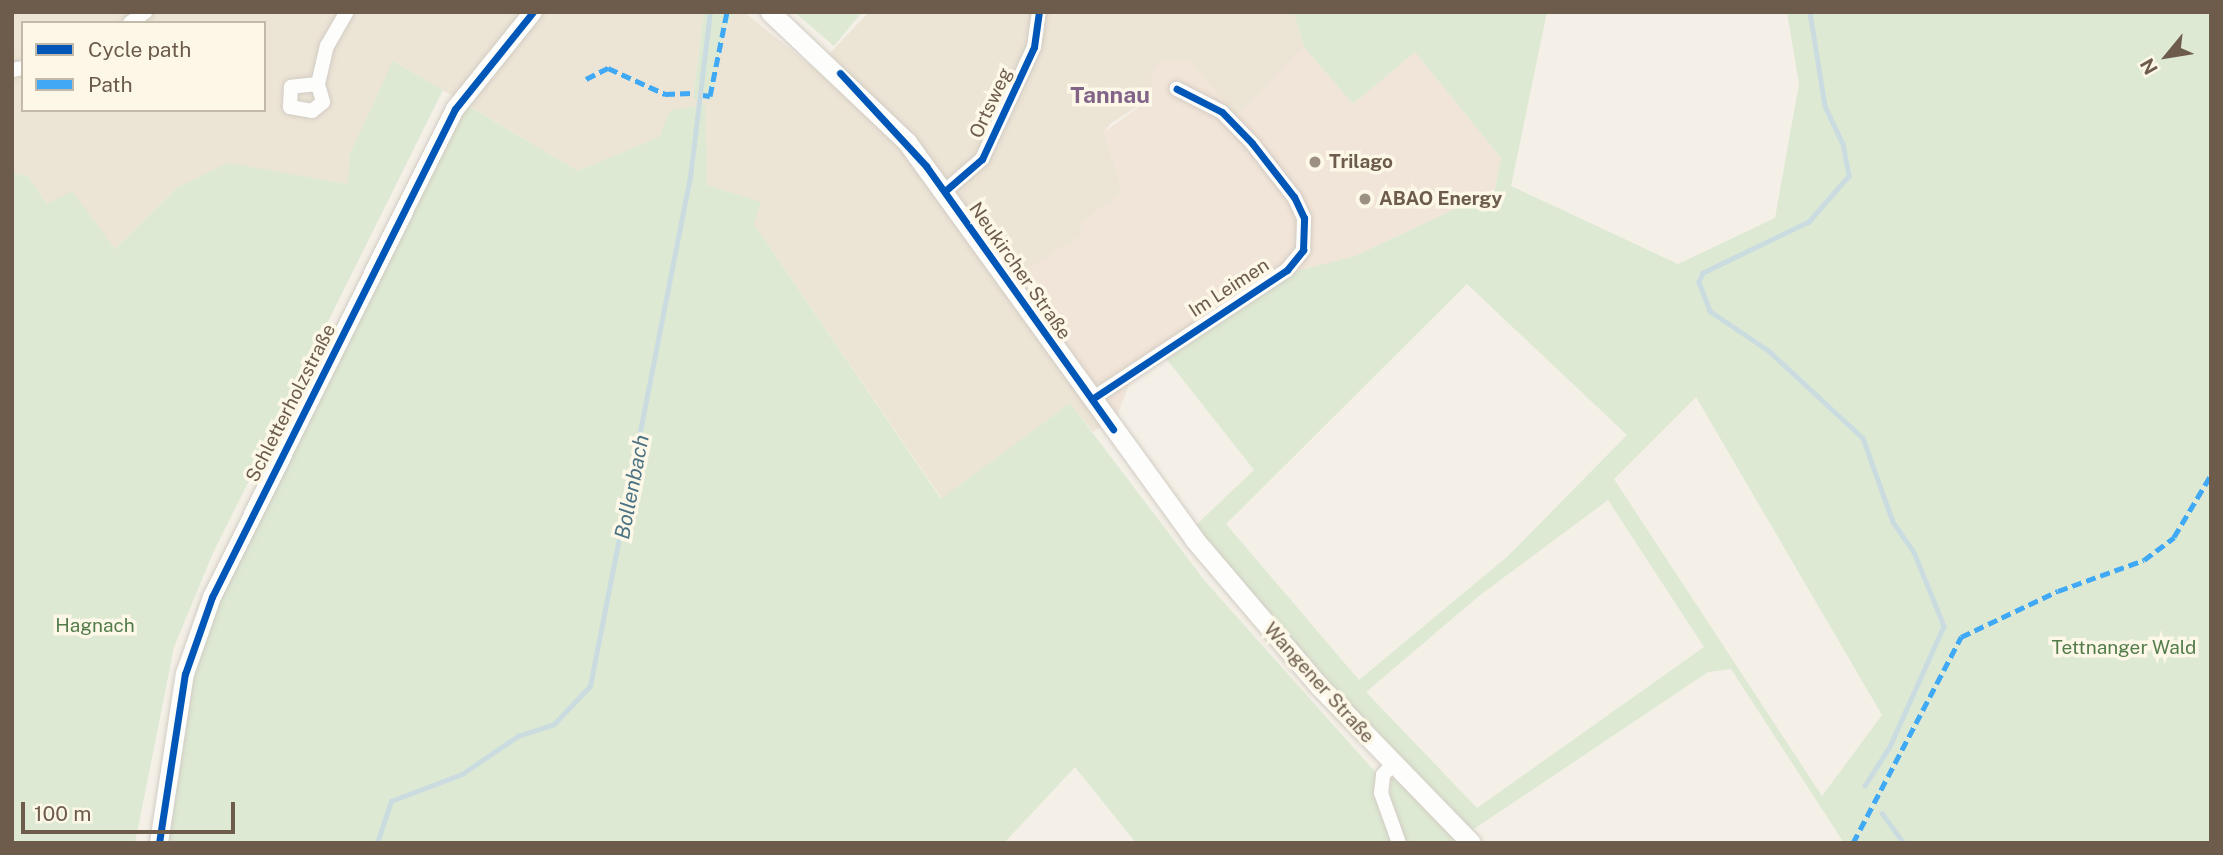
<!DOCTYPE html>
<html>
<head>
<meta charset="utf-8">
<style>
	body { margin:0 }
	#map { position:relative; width:2223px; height:855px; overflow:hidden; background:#f4f0e7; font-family:"Public Sans",sans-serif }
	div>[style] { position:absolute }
	.residential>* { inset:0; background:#ece4d5 }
	.commercial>* { inset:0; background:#f1e4d8 }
	.green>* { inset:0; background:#dde9d3 }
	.stream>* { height:4.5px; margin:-2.25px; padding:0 2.25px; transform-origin:2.25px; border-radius:2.25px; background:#cbdce1 }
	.roads { filter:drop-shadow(0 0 2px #d2ccc4) drop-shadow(0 0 2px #d2ccc4) }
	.minor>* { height:14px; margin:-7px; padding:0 7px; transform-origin:7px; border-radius:7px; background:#fdfdfb }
	.tertiary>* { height:18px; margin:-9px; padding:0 9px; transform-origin:9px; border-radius:9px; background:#fdfdfb }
	.secondary>* { height:19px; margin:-9.5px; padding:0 9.5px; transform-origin:9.5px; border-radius:9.5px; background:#fdfdfb }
	.quiet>* { height:5px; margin-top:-2.5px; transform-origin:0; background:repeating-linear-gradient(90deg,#3fa9f5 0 10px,transparent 0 15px) }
	.cycleway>* { height:7px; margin:-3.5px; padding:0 3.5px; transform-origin:3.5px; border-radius:3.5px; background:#0057b8 }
	.dots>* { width:19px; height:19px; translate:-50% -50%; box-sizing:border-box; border:4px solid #fcf7e7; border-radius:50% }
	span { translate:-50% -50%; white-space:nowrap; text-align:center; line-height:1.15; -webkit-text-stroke:7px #fcf7e7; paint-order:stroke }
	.street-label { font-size:19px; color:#6d5c4c }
	.poi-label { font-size:19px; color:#6d5c4c; font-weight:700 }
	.left { translate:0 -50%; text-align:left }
	.park-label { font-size:19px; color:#537c4b }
	.water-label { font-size:21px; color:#4c7384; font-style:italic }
	.quarter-label { font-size:23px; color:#826489; font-weight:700 }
	.frame { position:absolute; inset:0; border:14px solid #6d5c4c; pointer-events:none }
	.legend { position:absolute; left:21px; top:21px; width:245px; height:91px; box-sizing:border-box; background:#fcf7e7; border:2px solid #c3b9a9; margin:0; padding:9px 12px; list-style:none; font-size:21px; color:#6d5c4c }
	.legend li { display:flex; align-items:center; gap:14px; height:35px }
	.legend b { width:35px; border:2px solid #c3b9a9 }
	.north { position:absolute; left:2132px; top:21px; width:70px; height:70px; -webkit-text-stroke:5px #fcf7e7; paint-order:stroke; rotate:240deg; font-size:19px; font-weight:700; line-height:28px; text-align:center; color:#6d5c4c }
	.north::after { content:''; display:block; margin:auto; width:24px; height:32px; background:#6d5c4c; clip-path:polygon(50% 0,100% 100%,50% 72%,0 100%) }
	.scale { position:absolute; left:21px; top:802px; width:214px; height:32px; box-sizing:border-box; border:4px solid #6d5c4c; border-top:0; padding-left:9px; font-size:21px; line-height:24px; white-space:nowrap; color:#6d5c4c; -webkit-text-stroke:5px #fcf7e7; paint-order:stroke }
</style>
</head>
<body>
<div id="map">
	<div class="residential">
		<div style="clip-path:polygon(evenodd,12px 12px,704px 12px,693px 98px,735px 12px,744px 12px,815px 69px,869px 12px,1294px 12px,1304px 47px,1237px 115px,1150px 88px,1153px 96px,1110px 124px,1104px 132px,1123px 193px,1082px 222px,1081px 236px,1016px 277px,1117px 416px,1093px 432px,1070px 403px,942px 499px,754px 224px,760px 202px,707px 185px,671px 111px,659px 137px,578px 171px,394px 61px,350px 154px,349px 184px,228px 164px,178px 187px,115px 249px,94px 222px,47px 204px,28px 176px,12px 173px,12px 12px,23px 23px,264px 23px,264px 110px,23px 110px,23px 23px)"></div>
	</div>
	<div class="commercial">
		<div style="clip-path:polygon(1304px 47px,1353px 104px,1415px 52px,1501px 158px,1495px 190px,1355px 256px,1297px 271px,1131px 379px,1117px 416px,1015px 277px,1081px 236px,1082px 222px,1123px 193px,1104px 132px,1153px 97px,1150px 78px,1156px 66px,1166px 59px,1191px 62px,1237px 115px)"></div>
	</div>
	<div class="green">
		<div style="clip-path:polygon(704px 12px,735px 12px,724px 32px,712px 98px,693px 99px)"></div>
		<div style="clip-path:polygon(794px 12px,862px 12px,834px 46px)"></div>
		<div style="clip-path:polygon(evenodd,1294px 12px,1547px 12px,1511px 186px,1678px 264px,1775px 218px,1799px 84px,1787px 12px,2211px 12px,2211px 843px,1844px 843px,1731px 669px,1708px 672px,1471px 831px,1346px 702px,1195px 526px,1254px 470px,1165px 357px,1297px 271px,1355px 256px,1495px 190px,1501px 158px,1415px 52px,1353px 104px,1304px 47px,1294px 12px,1467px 284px,1627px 435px,1508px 556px,1359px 680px,1226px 524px,1467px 284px,1294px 12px,1696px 397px,1882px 715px,1822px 796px,1614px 479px,1696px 397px,1294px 12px,1608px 500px,1704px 647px,1477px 808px,1366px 692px,1479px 596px,1608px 500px)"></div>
		<div style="clip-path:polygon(393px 61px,443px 90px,213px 553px,174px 647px,135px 843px,12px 843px,12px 173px,28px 176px,47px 204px,72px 191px,115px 249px,178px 187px,228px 163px,348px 184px,350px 154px)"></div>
		<div style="clip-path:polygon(705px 104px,707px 185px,761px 202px,754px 224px,941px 499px,1070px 403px,1205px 581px,1377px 774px,1394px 843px,1136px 843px,1075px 767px,1004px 843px,378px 843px,380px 832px,376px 843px,164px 843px,192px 669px,219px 596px,467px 105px,578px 171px,659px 137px,670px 111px)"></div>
		<div style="clip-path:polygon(1391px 775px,1460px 843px,1403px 843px,1390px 815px)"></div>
	</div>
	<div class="stream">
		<div style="left:1810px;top:12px;width:95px;rotate:80.9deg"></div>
		<div style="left:1825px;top:106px;width:42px;rotate:64.7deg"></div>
		<div style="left:1843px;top:144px;width:33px;rotate:79deg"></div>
		<div style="left:1849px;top:176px;width:61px;rotate:131deg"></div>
		<div style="left:1809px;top:222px;width:118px;rotate:154.3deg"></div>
		<div style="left:1703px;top:273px;width:10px;rotate:114deg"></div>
		<div style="left:1699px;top:282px;width:31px;rotate:69deg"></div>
		<div style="left:1710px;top:311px;width:71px;rotate:34.1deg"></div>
		<div style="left:1769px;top:351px;width:128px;rotate:42.8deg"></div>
		<div style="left:1863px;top:438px;width:89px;rotate:70.3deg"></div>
		<div style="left:1893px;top:522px;width:37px;rotate:55deg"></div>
		<div style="left:1914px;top:552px;width:80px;rotate:67.9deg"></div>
		<div style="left:1944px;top:626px;width:133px;rotate:114.1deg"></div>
		<div style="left:1890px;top:747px;width:46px;rotate:122.7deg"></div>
		<div style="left:1882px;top:813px;width:37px;rotate:54deg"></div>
		<div style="left:377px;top:843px;width:44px;rotate:-71.6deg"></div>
		<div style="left:391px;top:801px;width:76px;rotate:-20.8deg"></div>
		<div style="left:462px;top:774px;width:68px;rotate:-34.2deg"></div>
		<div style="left:518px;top:736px;width:38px;rotate:-18deg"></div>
		<div style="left:554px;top:724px;width:52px;rotate:-46.5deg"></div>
		<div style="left:590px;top:686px;width:519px;rotate:-78.89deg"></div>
		<div style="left:690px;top:177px;width:166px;rotate:-83.1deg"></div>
	</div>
	<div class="roads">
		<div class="minor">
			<div style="left:130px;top:23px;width:19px;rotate:-36deg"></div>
			<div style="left:12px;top:70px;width:11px;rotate:-10deg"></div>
			<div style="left:318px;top:84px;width:27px;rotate:174deg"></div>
			<div style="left:291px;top:87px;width:20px;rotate:93deg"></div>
			<div style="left:290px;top:107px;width:22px;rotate:10deg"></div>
			<div style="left:312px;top:111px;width:14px;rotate:-39deg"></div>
			<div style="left:323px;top:102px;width:19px;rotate:-106deg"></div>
			<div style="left:318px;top:84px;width:39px;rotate:-77deg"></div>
			<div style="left:327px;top:46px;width:39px;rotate:-60deg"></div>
			<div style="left:945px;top:191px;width:49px;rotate:-40.9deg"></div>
			<div style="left:982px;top:159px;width:123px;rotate:-65.1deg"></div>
			<div style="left:1034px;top:47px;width:35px;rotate:-82deg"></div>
			<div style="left:1092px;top:399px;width:234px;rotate:-33.5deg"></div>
			<div style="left:1287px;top:270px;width:26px;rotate:-51deg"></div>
			<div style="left:1303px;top:250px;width:32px;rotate:-88deg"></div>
			<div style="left:1304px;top:218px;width:23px;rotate:-115deg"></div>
			<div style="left:1294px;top:197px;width:68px;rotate:-127.9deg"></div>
			<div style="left:1252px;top:143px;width:43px;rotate:-134.1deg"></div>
			<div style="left:1222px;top:112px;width:51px;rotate:-152.9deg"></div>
			<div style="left:1393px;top:764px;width:15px;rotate:132deg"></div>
			<div style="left:1383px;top:775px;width:18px;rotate:96deg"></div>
			<div style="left:1381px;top:793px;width:53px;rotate:70.2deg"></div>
		</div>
		<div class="tertiary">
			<div style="left:159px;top:843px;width:171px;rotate:-81.3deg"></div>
			<div style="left:185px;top:674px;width:82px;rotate:-70.7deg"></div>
			<div style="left:212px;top:597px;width:545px;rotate:-63.53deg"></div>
			<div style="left:455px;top:109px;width:124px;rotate:-51.2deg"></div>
		</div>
		<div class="secondary">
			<div style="left:770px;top:12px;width:189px;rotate:43.5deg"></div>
			<div style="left:907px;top:142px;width:490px;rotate:54.1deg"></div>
			<div style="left:1194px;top:539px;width:194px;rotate:49.6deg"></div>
			<div style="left:1320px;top:687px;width:217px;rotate:45.9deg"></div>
		</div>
	</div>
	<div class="quiet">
		<div style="left:586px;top:79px;width:25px;rotate:-27deg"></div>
		<div style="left:608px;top:68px;width:63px;rotate:24.5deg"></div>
		<div style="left:665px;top:94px;width:27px;rotate:-2deg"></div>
		<div style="left:703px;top:95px;width:7px;rotate:8deg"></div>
		<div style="left:710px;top:96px;width:86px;rotate:-78.6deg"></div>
		<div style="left:1853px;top:843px;width:233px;rotate:-62.3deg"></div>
		<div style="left:1961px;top:637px;width:107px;rotate:-25.4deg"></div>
		<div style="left:2058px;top:591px;width:91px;rotate:-19.8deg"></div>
		<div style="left:2144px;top:560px;width:38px;rotate:-37deg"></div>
		<div style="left:2174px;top:537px;width:72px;rotate:-59.2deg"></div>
	</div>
	<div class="cycleway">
		<div style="left:840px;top:73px;width:127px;rotate:47.2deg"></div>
		<div style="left:926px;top:166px;width:323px;rotate:54.6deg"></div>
		<div style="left:945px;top:191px;width:49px;rotate:-40.9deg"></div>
		<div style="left:982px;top:159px;width:123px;rotate:-65.1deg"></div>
		<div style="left:1034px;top:47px;width:35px;rotate:-82deg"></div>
		<div style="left:1092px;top:399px;width:234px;rotate:-33.5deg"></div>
		<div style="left:1287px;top:270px;width:26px;rotate:-51deg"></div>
		<div style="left:1303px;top:250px;width:32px;rotate:-88deg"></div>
		<div style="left:1304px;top:218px;width:23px;rotate:-115deg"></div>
		<div style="left:1294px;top:197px;width:68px;rotate:-127.9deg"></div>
		<div style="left:1252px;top:143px;width:43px;rotate:-134.1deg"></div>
		<div style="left:1222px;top:112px;width:51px;rotate:-152.9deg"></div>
		<div style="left:159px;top:843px;width:171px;rotate:-81.3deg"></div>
		<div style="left:185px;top:674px;width:82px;rotate:-70.7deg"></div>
		<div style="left:212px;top:597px;width:545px;rotate:-63.53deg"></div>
		<div style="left:455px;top:109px;width:124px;rotate:-51.2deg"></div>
	</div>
	<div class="dots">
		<div style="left:1315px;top:162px;background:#9c9082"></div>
		<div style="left:1365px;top:199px;background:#9c9082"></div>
	</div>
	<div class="street-label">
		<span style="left:991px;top:103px;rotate:-65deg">Ortsweg</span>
		<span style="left:1020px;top:271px;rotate:55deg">Neukircher Straße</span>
		<span style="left:1229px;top:288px;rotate:-33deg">Im Leimen</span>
		<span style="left:291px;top:403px;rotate:-63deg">Schletterholzstraße</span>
		<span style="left:1319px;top:683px;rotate:48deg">Wangener Straße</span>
	</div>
	<div class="poi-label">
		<span class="left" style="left:1329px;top:162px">Trilago</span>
		<span class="left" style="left:1379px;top:199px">ABAO Energy</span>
	</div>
	<div class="park-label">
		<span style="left:95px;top:626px">Hagnach</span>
		<span style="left:2124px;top:648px">Tettnanger Wald</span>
	</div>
	<div class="water-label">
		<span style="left:632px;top:487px;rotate:-79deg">Bollenbach</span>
	</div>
	<div class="quarter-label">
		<span style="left:1110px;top:95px">Tannau</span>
	</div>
	<div class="frame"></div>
	<ul class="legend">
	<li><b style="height:9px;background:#0057b8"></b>Cycle path</li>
	<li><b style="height:9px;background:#3fa9f5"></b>Path</li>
	</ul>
	<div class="north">N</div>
	<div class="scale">100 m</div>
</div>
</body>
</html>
